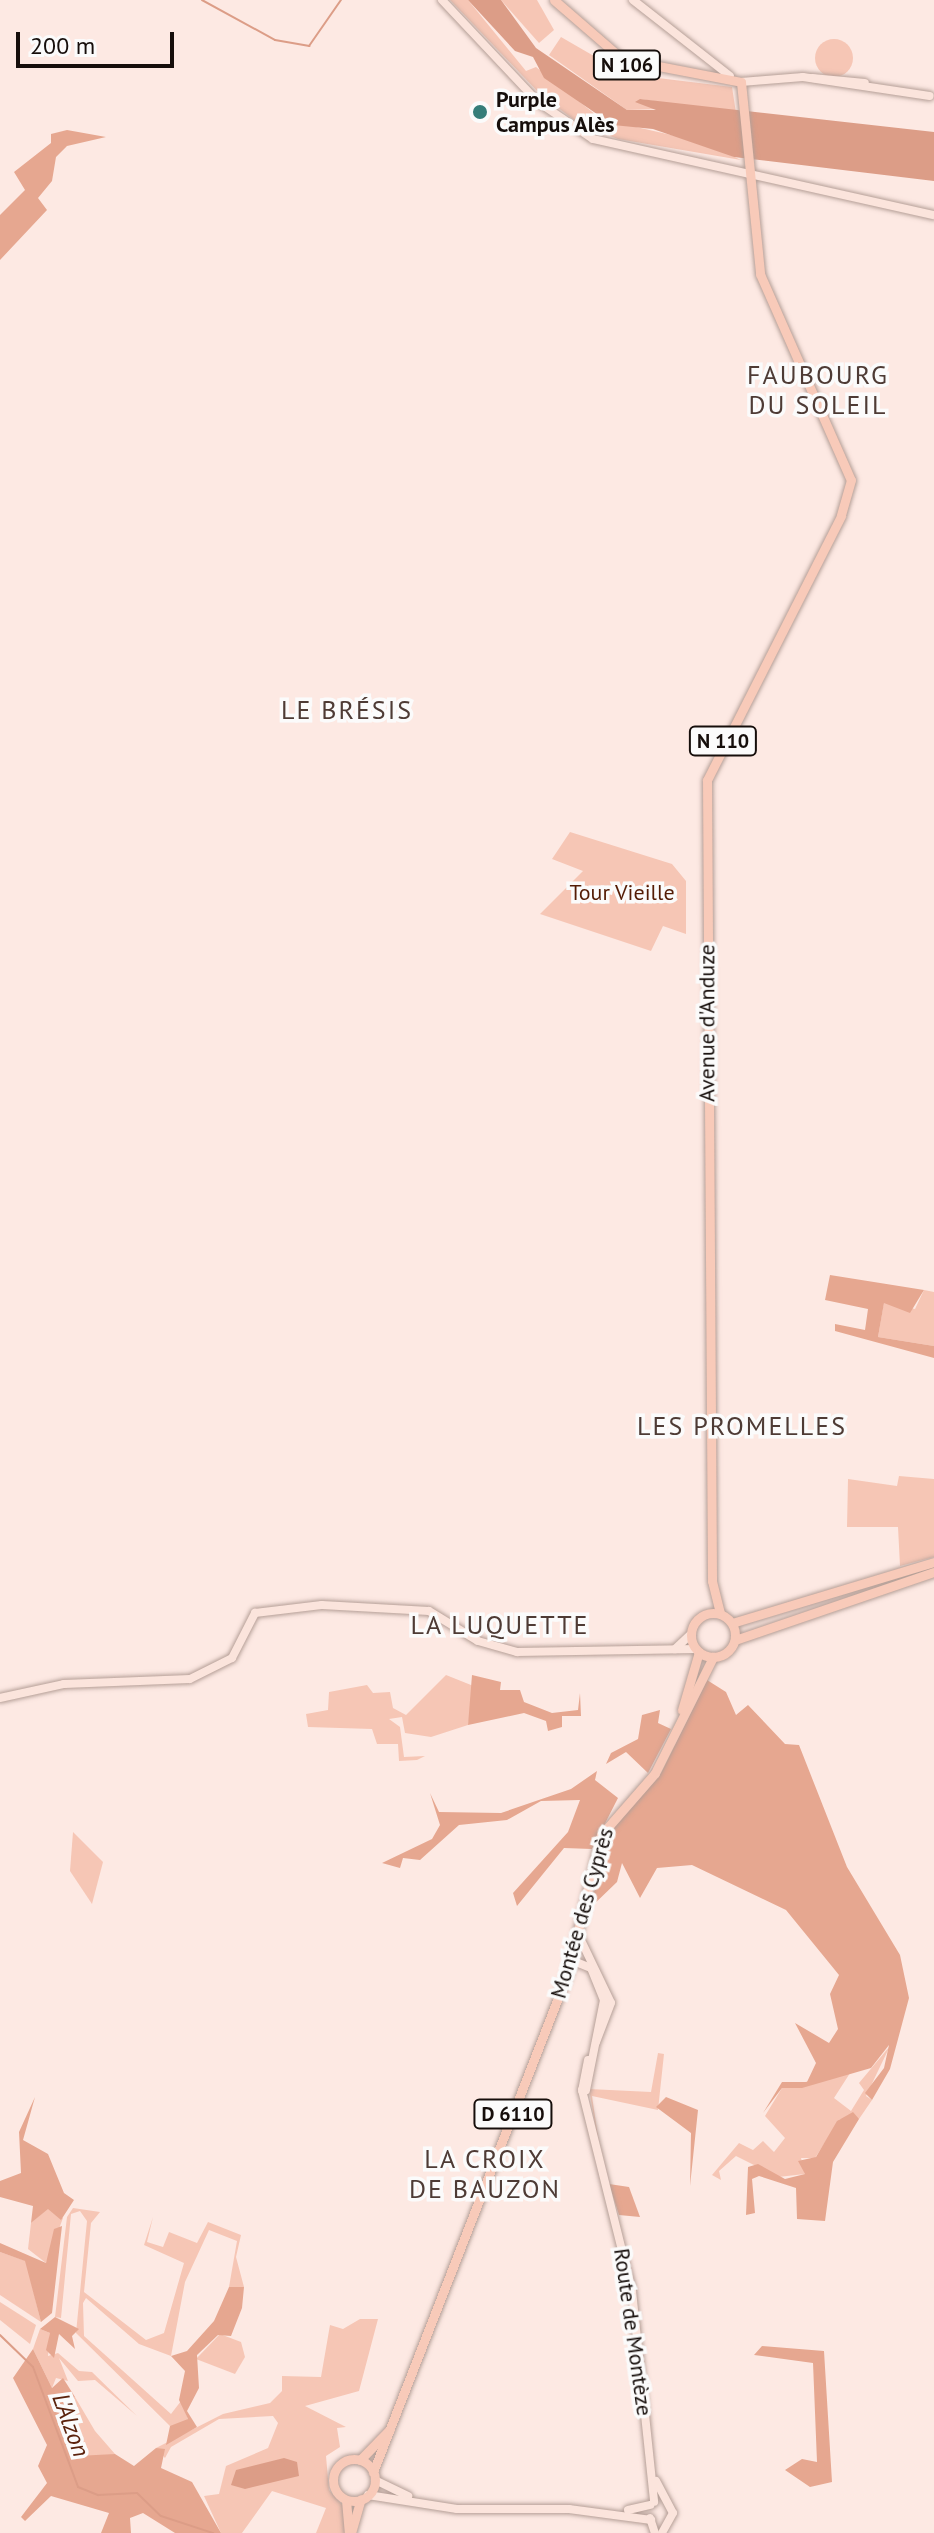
<!DOCTYPE html>
<html>
<head>
<meta charset="utf-8">
<style>
	body { margin:0 }
	#map { position:relative; width:934px; height:2533px; overflow:hidden; background:#fde9e3; font-family:"PT Sans",sans-serif }
	div>[style] { position:absolute }
	.green>* { inset:0; background:#f6c6b5 }
	.round { border-radius:50% }
	.forest>* { inset:0; background:#e6a790 }
	.water>* { inset:0; background:#dc9d87 }
	.stream>* { height:2px; margin:-1px; padding:0 1px; transform-origin:1px; border-radius:1px; background:#dc9d87 }
	.roads { filter:drop-shadow(0 0 2px #b59f97) drop-shadow(0 0 2px #b59f97) }
	.secondary>* { height:8px; margin:-4px; padding:0 4px; transform-origin:4px; border-radius:4px; background:#fbe4dc }
	.primary>* { height:9px; margin:-4.5px; padding:0 4.5px; transform-origin:4.5px; border-radius:4.5px; background:#f8cab9 }
	.primary>.ring { margin:-4.5px; padding:0; box-sizing:content-box; background:none; border:9px solid #f8cab9; border-radius:50% }
	.dots>* { width:22px; height:22px; translate:-50% -50%; box-sizing:border-box; border:4px solid #fbfbfb; border-radius:50% }
	span { translate:-50% -50%; white-space:nowrap; text-align:center; line-height:1.15; -webkit-text-stroke:7px #fbfbfb; paint-order:stroke }
	.shield-label span { padding:2px 6px; background:#fbfbfb; border:2px solid; border-radius:6px; -webkit-text-stroke-width:0 }
	.shield-label { font-size:20px; color:#160e0b; font-weight:700 }
	.poi-label { font-size:22px; color:#160e0b; font-weight:700 }
	.left { translate:0 -50%; text-align:left }
	.park-label { font-size:22px; color:#541c05 }
	.street-label { font-size:22px; color:#160e0b }
	.water-label { font-size:24px; color:#5b230d; font-style:italic }
	.quarter-label { font-size:26px; color:#4e3b35; letter-spacing:2px }
	.scale { position:absolute; left:16px; top:32px; width:158px; height:36px; box-sizing:border-box; border:4px solid #160e0b; border-top:0; padding-left:10px; font-size:24px; line-height:28px; white-space:nowrap; color:#160e0b; -webkit-text-stroke:6px #fbfbfb; paint-order:stroke }
</style>
</head>
<body>
<div id="map">
	<div class="green">
		<div style="clip-path:polygon(450px 0,468px 0,526px 71px,536px 67px,601px 119px,702px 142px,741px 160px,618px 139px,581px 125px,541px 95px)"></div>
		<div style="clip-path:polygon(501px 0,537px 0,554px 30px,539px 43px)"></div>
		<div style="clip-path:polygon(561px 37px,625px 74px,732px 87px,736px 113px,640px 99px,659px 109px,627px 110px,549px 55px)"></div>
		<div class="round" style="left:815px;top:39px;width:38px;height:38px"></div>
		<div style="clip-path:polygon(570px 832px,672px 864px,686px 881px,686px 934px,663px 926px,651px 951px,540px 914px,583px 871px,552px 859px)"></div>
		<div style="clip-path:polygon(924px 1290px,934px 1292px,934px 1346px,878px 1337px,884px 1302px,915px 1309px)"></div>
		<div style="clip-path:polygon(899px 1476px,934px 1479px,934px 1557px,900px 1566px,898px 1527px,847px 1527px,848px 1479px,897px 1486px)"></div>
		<div style="clip-path:polygon(446px 1675px,476px 1687px,468px 1725px,431px 1737px,405px 1733px,402px 1717px,389px 1719px,400px 1727px,404px 1757px,425px 1756px,417px 1760px,399px 1761px,398px 1744px,377px 1744px,372px 1729px,308px 1727px,306px 1714px,328px 1710px,329px 1692px,367px 1685px,373px 1693px,390px 1692px,393px 1708px,406px 1715px)"></div>
		<div style="clip-path:polygon(73px 1832px,103px 1862px,92px 1904px,70px 1871px)"></div>
		<div style="clip-path:polygon(890px 2046px,866px 2096px,872px 2100px,859px 2119px,840px 2119px,815px 2158px,801px 2158px,805px 2174px,778px 2177px,736px 2156px,719px 2171px,721px 2180px,712px 2175px,739px 2143px,753px 2150px,763px 2141px,774px 2152px,785px 2138px,765px 2116px,782px 2088px,852px 2070px,834px 2098px,851px 2111px,864px 2090px,859px 2083px)"></div>
		<div style="clip-path:polygon(658px 2053px,664px 2054px,658px 2110px,592px 2096px,602px 2164px,589px 2089px,651px 2092px)"></div>
		<div style="clip-path:polygon(48px 2208px,63px 2218px,46px 2263px,28px 2249px,31px 2223px)"></div>
		<div style="clip-path:polygon(73px 2208px,100px 2212px,91px 2223px,84px 2292px,146px 2340px,164px 2333px,184px 2263px,144px 2245px,153px 2217px,147px 2242px,163px 2247px,169px 2232px,197px 2243px,208px 2222px,241px 2235px,236px 2257px,244px 2287px,229px 2287px,237px 2241px,209px 2230px,185px 2282px,171px 2356px,139px 2344px,86px 2298px,83px 2303px,84px 2336px,171px 2414px,181px 2401px,188px 2419px,181px 2426px,170px 2426px,76px 2333px,87px 2221px,80px 2211px,71px 2214px,61px 2318px,55px 2317px,67px 2217px)"></div>
		<div style="clip-path:polygon(0 2252px,26px 2261px,41px 2322px,0 2295px)"></div>
		<div style="clip-path:polygon(0 2302px,36px 2325px,30px 2344px,0 2320px)"></div>
		<div style="clip-path:polygon(360px 2319px,378px 2319px,359px 2391px,305px 2406px,346px 2427px,337px 2428px,340px 2447px,326px 2456px,329px 2490px,344px 2507px,346px 2533px,316px 2533px,326px 2508px,272px 2491px,242px 2533px,221px 2533px,204px 2496px,219px 2494px,226px 2466px,268px 2448px,278px 2423px,273px 2416px,219px 2419px,171px 2447px,165px 2458px,156px 2448px,223px 2414px,270px 2403px,282px 2391px,282px 2376px,321px 2377px,330px 2325px,343px 2329px)"></div>
		<div style="clip-path:polygon(40px 2329px,50px 2333px,48px 2356px,58px 2353px,79px 2371px,92px 2372px,137px 2416px,95px 2380px,78px 2381px,59px 2358px,68px 2381px,56px 2378px,52px 2388px,33px 2349px)"></div>
		<div style="clip-path:polygon(220px 2334px,241px 2342px,245px 2357px,235px 2374px,196px 2359px)"></div>
		<div style="clip-path:polygon(75px 2397px,95px 2431px,115px 2454px,86px 2460px,75px 2452px,62px 2420px,64px 2404px)"></div>
	</div>
	<div class="forest">
		<div style="clip-path:polygon(67px 130px,106px 137px,67px 146px,56px 157px,52px 181px,38px 198px,47px 210px,0 260px,0 215px,25px 190px,14px 172px,51px 143px,51px 134px)"></div>
		<div style="clip-path:polygon(830px 1275px,924px 1290px,910px 1313px,884px 1303px,878px 1337px,934px 1346px,934px 1358px,835px 1331px,835px 1324px,865px 1330px,868px 1309px,825px 1300px)"></div>
		<div style="clip-path:polygon(472px 1675px,501px 1682px,500px 1690px,520px 1690px,524px 1702px,552px 1713px,578px 1710px,580px 1693px,581px 1716px,562px 1716px,562px 1727px,548px 1731px,546px 1721px,524px 1713px,468px 1725px)"></div>
		<div style="clip-path:polygon(707px 1680px,726px 1692px,736px 1715px,748px 1705px,785px 1744px,799px 1745px,847px 1867px,900px 1955px,909px 1998px,890px 2069px,872px 2100px,865px 2093px,884px 2068px,889px 2045px,871px 2068px,802px 2088px,782px 2088px,763px 2113px,782px 2082px,807px 2082px,816px 2063px,795px 2023px,829px 2043px,838px 2029px,830px 1994px,839px 1975px,786px 1910px,692px 1865px,657px 1868px,640px 1898px,622px 1863px,617px 1882px,589px 1909px,611px 1825px,661px 1773px)"></div>
		<div style="clip-path:polygon(660px 1710px,658px 1723px,671px 1729px,648px 1773px,626px 1752px,606px 1764px,611px 1753px,638px 1739px,642px 1715px)"></div>
		<div style="clip-path:polygon(597px 1771px,595px 1780px,618px 1798px,592px 1849px,564px 1848px,517px 1906px,513px 1893px,568px 1832px,580px 1800px,541px 1801px,507px 1820px,459px 1825px,420px 1860px,403px 1858px,400px 1868px,382px 1863px,432px 1839px,440px 1825px,430px 1793px,439px 1812px,501px 1813px,571px 1789px)"></div>
		<div style="clip-path:polygon(35px 2097px,23px 2140px,48px 2154px,64px 2193px,74px 2200px,61px 2220px,48px 2209px,31px 2223px,33px 2206px,0 2197px,0 2181px,21px 2173px,19px 2132px)"></div>
		<div style="clip-path:polygon(666px 2097px,698px 2110px,690px 2186px,691px 2133px,656px 2107px)"></div>
		<div style="clip-path:polygon(853px 2112px,859px 2119px,833px 2162px,825px 2221px,797px 2219px,796px 2188px,759px 2176px,752px 2179px,755px 2213px,746px 2215px,748px 2167px,758px 2164px,785px 2179px,805px 2174px,798px 2161px,816px 2157px,837px 2121px)"></div>
		<div style="clip-path:polygon(609px 2184px,629px 2187px,640px 2217px,619px 2215px)"></div>
		<div style="clip-path:polygon(62px 2226px,52px 2313px,41px 2322px,25px 2261px,0 2252px,0 2243px,46px 2263px,54px 2229px)"></div>
		<div style="clip-path:polygon(229px 2287px,244px 2287px,242px 2308px,231px 2336px,218px 2335px,197px 2355px,199px 2388px,187px 2411px,197px 2427px,166px 2445px,170px 2426px,188px 2419px,179px 2400px,185px 2371px,171px 2356px,187px 2351px,214px 2321px)"></div>
		<div style="clip-path:polygon(55px 2317px,79px 2329px,72px 2336px,75px 2349px,59px 2334px,54px 2358px,46px 2350px,50px 2333px,40px 2329px)"></div>
		<div style="clip-path:polygon(762px 2346px,824px 2351px,832px 2482px,810px 2487px,785px 2470px,802px 2459px,817px 2462px,813px 2363px,754px 2355px)"></div>
		<div style="clip-path:polygon(33px 2349px,52px 2388px,63px 2378px,75px 2397px,65px 2404px,62px 2420px,77px 2456px,115px 2454px,134px 2466px,156px 2448px,165px 2449px,161px 2468px,192px 2482px,221px 2533px,175px 2533px,143px 2513px,130px 2518px,131px 2533px,101px 2533px,109px 2513px,51px 2496px,25px 2521px,21px 2517px,47px 2483px,38px 2466px,47px 2445px,13px 2378px)"></div>
	</div>
	<div class="water">
		<div style="clip-path:polygon(468px 0,501px 0,536px 48px,627px 110px,656px 110px,635px 102px,640px 99px,934px 132px,934px 181px,734px 157px,653px 129px,613px 125px,544px 78px,533px 57px,515px 51px)"></div>
		<div style="clip-path:polygon(284px 2458px,297px 2462px,299px 2476px,245px 2489px,231px 2485px,236px 2470px)"></div>
	</div>
	<div class="stream">
		<div style="left:202px;top:0;width:83px;rotate:28.7deg"></div>
		<div style="left:275px;top:40px;width:35px;rotate:10deg"></div>
		<div style="left:309px;top:46px;width:56px;rotate:-55.2deg"></div>
		<div style="left:0;top:2335px;width:46px;rotate:44.1deg"></div>
		<div style="left:33px;top:2367px;width:128px;rotate:69.4deg"></div>
		<div style="left:78px;top:2487px;width:22px;rotate:22deg"></div>
		<div style="left:98px;top:2495px;width:39px;rotate:-3deg"></div>
		<div style="left:137px;top:2493px;width:33px;rotate:44deg"></div>
		<div style="left:161px;top:2516px;width:55px;rotate:18.1deg"></div>
	</div>
	<div class="roads">
		<div class="secondary">
			<div style="left:442px;top:0;width:140px;rotate:46.7deg"></div>
			<div style="left:538px;top:102px;width:66px;rotate:33.9deg"></div>
			<div style="left:593px;top:139px;width:349px;rotate:12.6deg"></div>
			<div style="left:633px;top:0;width:123px;rotate:38.1deg"></div>
			<div style="left:812px;top:78px;width:53px;rotate:5.4deg"></div>
			<div style="left:741px;top:82px;width:62px;rotate:-4.6deg"></div>
			<div style="left:803px;top:77px;width:128px;rotate:8.5deg"></div>
			<div style="left:675px;top:1649px;width:22px;rotate:-43deg"></div>
			<div style="left:0;top:1698px;width:66px;rotate:-12.3deg"></div>
			<div style="left:64px;top:1684px;width:126px;rotate:-2.3deg"></div>
			<div style="left:190px;top:1679px;width:47px;rotate:-26.6deg"></div>
			<div style="left:232px;top:1658px;width:51px;rotate:-62.9deg"></div>
			<div style="left:255px;top:1613px;width:67px;rotate:-6.8deg"></div>
			<div style="left:322px;top:1605px;width:107px;rotate:3.2deg"></div>
			<div style="left:429px;top:1611px;width:57px;rotate:31.5deg"></div>
			<div style="left:478px;top:1641px;width:41px;rotate:15.8deg"></div>
			<div style="left:517px;top:1652px;width:179px;rotate:-1deg"></div>
			<div style="left:578px;top:1934px;width:76px;rotate:64.4deg"></div>
			<div style="left:611px;top:2003px;width:42px;rotate:111deg"></div>
			<div style="left:571px;top:1960px;width:22px;rotate:22deg"></div>
			<div style="left:591px;top:1968px;width:35px;rotate:68deg"></div>
			<div style="left:604px;top:2000px;width:92px;rotate:101.3deg"></div>
			<div style="left:588px;top:2060px;width:31px;rotate:101deg"></div>
			<div style="left:582px;top:2090px;width:207px;rotate:76deg"></div>
			<div style="left:632px;top:2291px;width:212px;rotate:84deg"></div>
			<div style="left:375px;top:2480px;width:37px;rotate:26deg"></div>
			<div style="left:656px;top:2481px;width:36px;rotate:62deg"></div>
			<div style="left:673px;top:2513px;width:23px;rotate:119deg"></div>
			<div style="left:368px;top:2495px;width:90px;rotate:8.9deg"></div>
			<div style="left:457px;top:2509px;width:112px"></div>
			<div style="left:569px;top:2509px;width:83px;rotate:7.6deg"></div>
			<div style="left:628px;top:2510px;width:23px;rotate:-13deg"></div>
			<div style="left:650px;top:2518px;width:16px;rotate:72deg"></div>
		</div>
		<div class="primary">
			<div style="left:554px;top:0;width:90px;rotate:40.9deg"></div>
			<div style="left:622px;top:59px;width:121px;rotate:10.9deg"></div>
			<div style="left:741px;top:82px;width:193px;rotate:84.3deg"></div>
			<div style="left:760px;top:274px;width:225px;rotate:66.2deg"></div>
			<div style="left:851px;top:480px;width:37px;rotate:106deg"></div>
			<div style="left:841px;top:516px;width:296px;rotate:116.9deg"></div>
			<div style="left:707px;top:780px;width:801px;rotate:89.64deg"></div>
			<div style="left:712px;top:1581px;width:33px;rotate:76deg"></div>
			<div class="ring" style="left:691px;top:1613px;width:35px;height:35px"></div>
			<div style="left:732px;top:1623px;width:211px;rotate:-16.8deg"></div>
			<div style="left:735px;top:1640px;width:210px;rotate:-18.9deg"></div>
			<div style="left:682px;top:1710px;width:60px;rotate:-73.7deg"></div>
			<div class="ring" style="left:333px;top:2459px;width:33px;height:33px"></div>
			<div style="left:360px;top:2460px;width:43px;rotate:-45.9deg"></div>
			<div style="left:373px;top:2472px;width:537px;rotate:-68.69deg"></div>
			<div style="left:568px;top:1972px;width:141px;rotate:-76.5deg"></div>
			<div style="left:601px;top:1835px;width:82px;rotate:-48.9deg"></div>
			<div style="left:655px;top:1773px;width:130px;rotate:-63.4deg"></div>
			<div style="left:346px;top:2500px;width:32px;rotate:85deg"></div>
			<div style="left:351px;top:2533px;width:35px;rotate:-74deg"></div>
		</div>
	</div>
	<div class="dots">
		<div style="left:480px;top:112px;background:#357d79"></div>
	</div>
	<div class="shield-label">
		<span style="left:627px;top:65px">N 106</span>
		<span style="left:723px;top:741px">N 110</span>
		<span style="left:513px;top:2114px">D 6110</span>
	</div>
	<div class="poi-label">
		<span class="left" style="left:496px;top:112px">Purple<br>Campus Alès</span>
	</div>
	<div class="park-label">
		<span style="left:622px;top:893px">Tour Vieille</span>
	</div>
	<div class="street-label">
		<span style="left:707px;top:1023px;rotate:-90deg">Avenue d'Anduze</span>
		<span style="left:582px;top:1913px;rotate:-74deg">Montée des Cyprès</span>
		<span style="left:633px;top:2332px;rotate:82deg">Route de Montèze</span>
	</div>
	<div class="water-label">
		<span style="left:71px;top:2425px;rotate:70deg">L'Alzon</span>
	</div>
	<div class="quarter-label">
		<span style="left:818px;top:390px">FAUBOURG<br>DU SOLEIL</span>
		<span style="left:347px;top:710px">LE BRÉSIS</span>
		<span style="left:742px;top:1426px">LES PROMELLES</span>
		<span style="left:500px;top:1625px">LA LUQUETTE</span>
		<span style="left:485px;top:2174px">LA CROIX<br>DE BAUZON</span>
	</div>
	<div class="scale">200 m</div>
</div>
</body>
</html>
